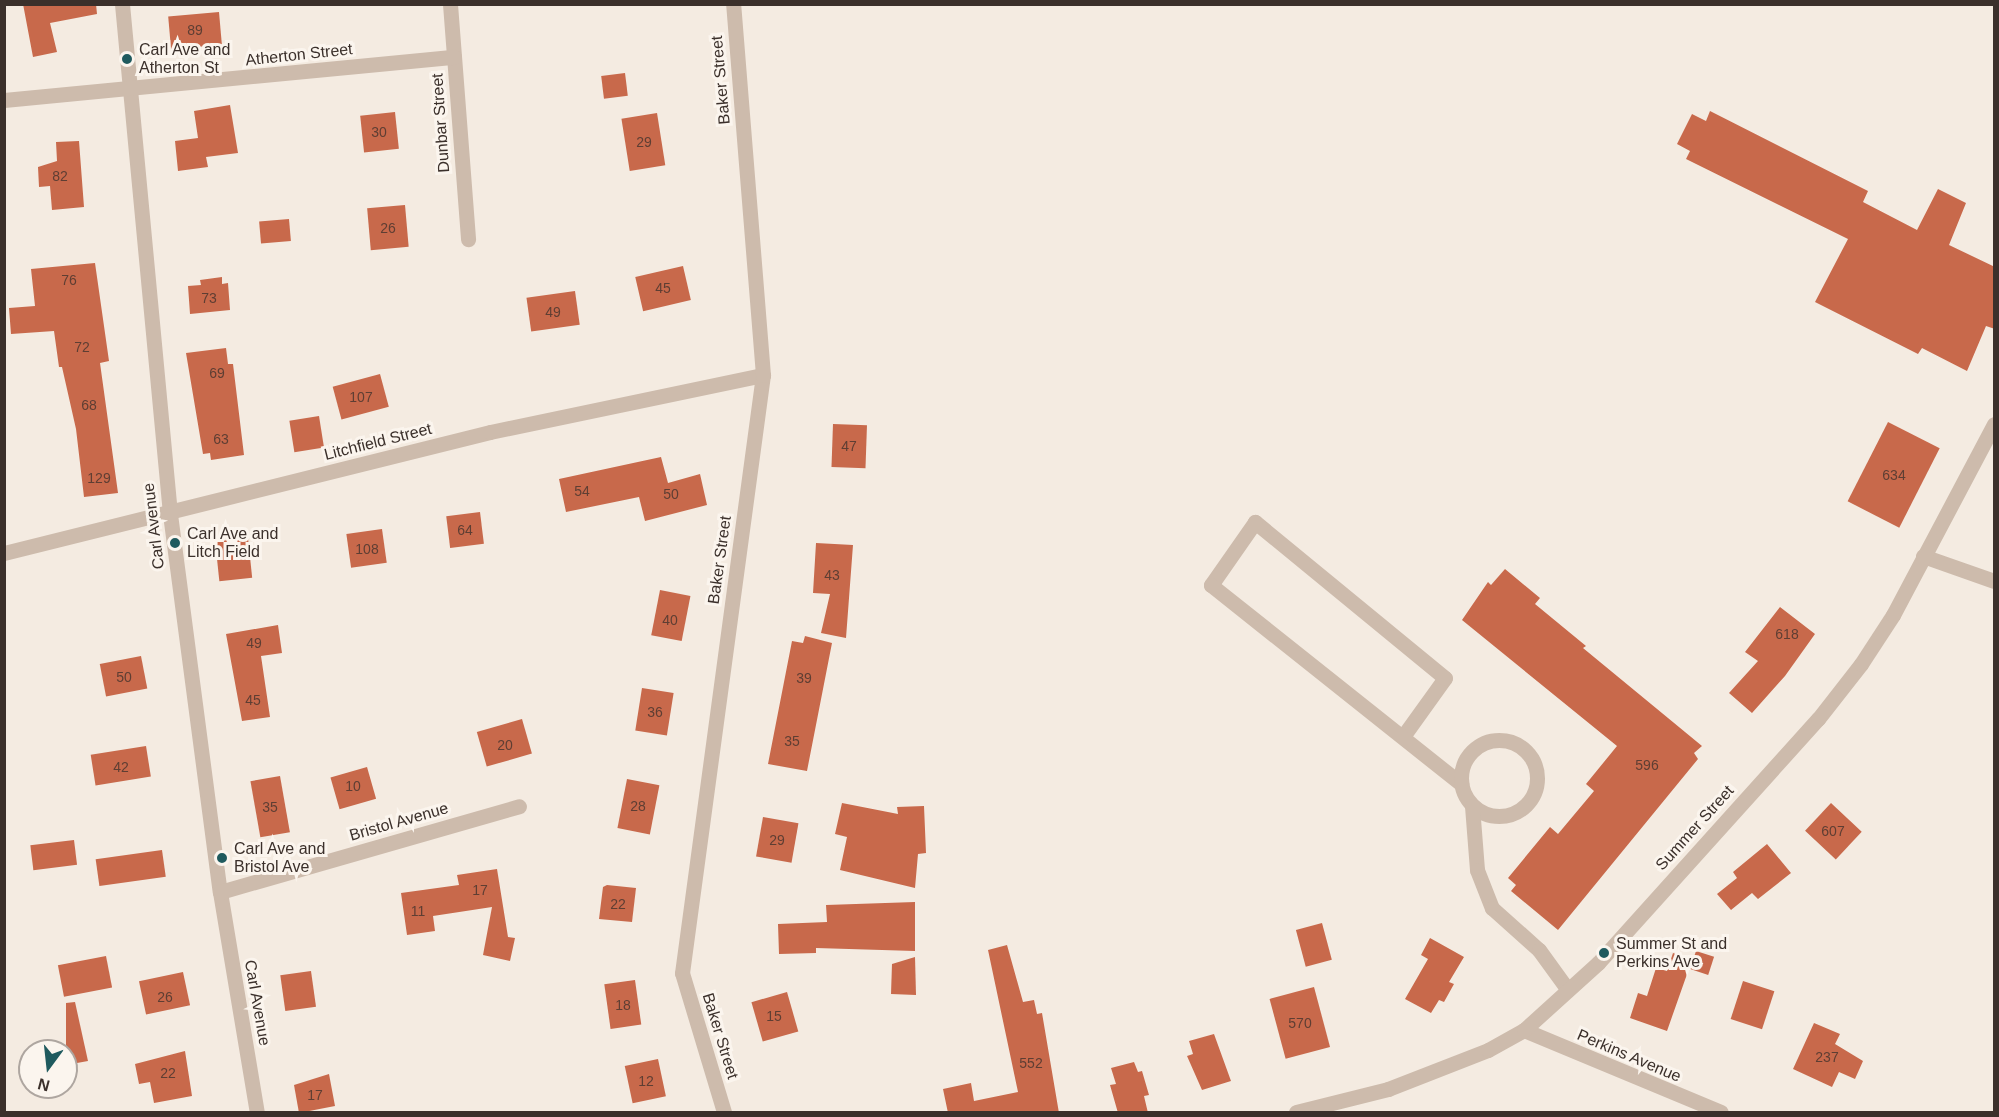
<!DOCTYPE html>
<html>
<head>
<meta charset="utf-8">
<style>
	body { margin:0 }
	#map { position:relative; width:1999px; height:1117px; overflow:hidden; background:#f4ebe1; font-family:Helvetica,sans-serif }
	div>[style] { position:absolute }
	.building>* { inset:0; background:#c8694b; transform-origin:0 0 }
	.minor>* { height:15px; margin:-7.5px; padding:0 7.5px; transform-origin:7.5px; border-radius:7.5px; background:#cdbbac }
	.minor>.ring { margin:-7.5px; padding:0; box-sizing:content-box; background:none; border:15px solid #cdbbac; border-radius:50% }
	.dots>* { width:16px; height:16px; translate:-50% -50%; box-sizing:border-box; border:3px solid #fbf5ee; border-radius:50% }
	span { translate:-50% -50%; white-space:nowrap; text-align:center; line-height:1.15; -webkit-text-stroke:6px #fbf5ee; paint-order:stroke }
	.number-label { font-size:14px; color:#5e3e33 }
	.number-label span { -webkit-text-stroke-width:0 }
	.poi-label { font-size:16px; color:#3b302b }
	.left { translate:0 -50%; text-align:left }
	.street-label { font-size:16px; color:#3b302b }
	.frame { position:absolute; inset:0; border:6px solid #3b302b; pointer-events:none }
	.north { position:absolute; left:18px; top:1039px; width:60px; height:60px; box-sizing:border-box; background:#fbf5ee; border:2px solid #aea6a0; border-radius:50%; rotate:195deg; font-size:16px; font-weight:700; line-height:24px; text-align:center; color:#3b302b }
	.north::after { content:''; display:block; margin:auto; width:21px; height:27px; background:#1f5a5e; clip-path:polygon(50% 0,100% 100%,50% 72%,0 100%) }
</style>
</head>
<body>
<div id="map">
	<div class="building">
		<div style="clip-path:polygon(23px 4px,96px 4px,97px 14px,50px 23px,57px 52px,33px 57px)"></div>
		<div style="left:219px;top:12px;width:33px;height:51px;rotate:85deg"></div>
		<div style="left:625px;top:73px;width:23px;height:24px;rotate:83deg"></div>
		<div style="clip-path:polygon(230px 105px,238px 153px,206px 157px,208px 167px,178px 171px,175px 141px,198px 138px,194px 111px)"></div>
		<div style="clip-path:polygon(1710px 111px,1868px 191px,1863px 202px,1917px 230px,1938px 189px,1966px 203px,1949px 245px,1995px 267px,1995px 329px,1986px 326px,1967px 371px,1922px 348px,1918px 354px,1815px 302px,1848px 239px,1686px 159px,1690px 151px,1677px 144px,1692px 114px,1706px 121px)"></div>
		<div style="left:395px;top:112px;width:37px;height:35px;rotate:84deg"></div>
		<div style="left:657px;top:113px;width:53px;height:36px;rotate:81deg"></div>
		<div style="clip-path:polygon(79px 141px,84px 207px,52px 210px,50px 186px,39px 187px,38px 167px,57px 161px,56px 142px)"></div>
		<div style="left:405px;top:205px;width:42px;height:38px;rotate:85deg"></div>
		<div style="left:289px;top:219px;width:22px;height:30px;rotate:85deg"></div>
		<div style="clip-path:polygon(95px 263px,109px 361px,100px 363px,118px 493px,84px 497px,76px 429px,62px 367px,59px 367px,54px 331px,11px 334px,9px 308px,35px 306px,31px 269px)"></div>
		<div style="left:683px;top:266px;width:35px;height:49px;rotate:77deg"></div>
		<div style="clip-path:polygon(222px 277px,222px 284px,228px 283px,230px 310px,190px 314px,188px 286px,201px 285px,200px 280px)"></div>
		<div style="left:575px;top:291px;width:34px;height:49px;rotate:82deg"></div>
		<div style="clip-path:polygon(226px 348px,228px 364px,233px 364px,244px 455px,211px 460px,210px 453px,203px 454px,186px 353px)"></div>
		<div style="left:380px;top:374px;width:34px;height:49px;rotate:75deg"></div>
		<div style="left:319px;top:416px;width:32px;height:30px;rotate:81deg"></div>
		<div style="left:1888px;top:422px;width:58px;height:89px;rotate:27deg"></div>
		<div style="left:833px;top:424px;width:34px;height:43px;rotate:2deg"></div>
		<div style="clip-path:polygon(661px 457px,668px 483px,700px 474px,707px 505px,645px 521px,639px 497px,566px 512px,559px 479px)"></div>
		<div style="left:480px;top:512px;width:32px;height:34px;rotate:83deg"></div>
		<div style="left:382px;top:529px;width:34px;height:36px;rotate:82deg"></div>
		<div style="left:248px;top:538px;width:40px;height:33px;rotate:84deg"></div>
		<div style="clip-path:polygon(816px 543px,853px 545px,846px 638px,821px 633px,830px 594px,813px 593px)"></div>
		<div style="clip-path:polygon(1505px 569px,1540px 598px,1535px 604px,1586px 646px,1583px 648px,1702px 746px,1694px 753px,1698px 759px,1558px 930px,1511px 891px,1516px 885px,1508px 878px,1550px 827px,1558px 834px,1594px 791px,1586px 784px,1617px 746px,1462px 620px,1488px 582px,1491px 585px)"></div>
		<div style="left:660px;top:590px;width:31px;height:46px;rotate:11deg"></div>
		<div style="clip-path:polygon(1780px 607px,1815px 634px,1785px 676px,1752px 713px,1729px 693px,1758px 661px,1745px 652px)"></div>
		<div style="clip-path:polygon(278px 625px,282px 653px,261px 656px,270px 717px,242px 721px,226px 634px)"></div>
		<div style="clip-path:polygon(805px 636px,832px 643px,807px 771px,768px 764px,792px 641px,803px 643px)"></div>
		<div style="left:141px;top:656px;width:33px;height:42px;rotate:79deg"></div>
		<div style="left:642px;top:688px;width:32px;height:43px;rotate:9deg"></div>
		<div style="left:522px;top:719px;width:36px;height:47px;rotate:74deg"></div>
		<div style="left:146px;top:746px;width:31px;height:56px;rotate:81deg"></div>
		<div style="left:367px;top:767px;width:33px;height:38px;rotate:74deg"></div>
		<div style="left:280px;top:776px;width:57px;height:30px;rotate:80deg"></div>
		<div style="left:627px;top:779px;width:33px;height:50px;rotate:11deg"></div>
		<div style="clip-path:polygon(842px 803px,898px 814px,897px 807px,924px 806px,926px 853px,918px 854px,915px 888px,840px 870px,847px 837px,835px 834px)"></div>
		<div style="left:1831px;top:803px;width:42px;height:38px;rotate:43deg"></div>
		<div style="left:763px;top:817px;width:36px;height:40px;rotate:10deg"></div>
		<div style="left:74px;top:840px;width:25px;height:44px;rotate:83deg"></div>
		<div style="clip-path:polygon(1767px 844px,1791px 873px,1758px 899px,1752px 893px,1731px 910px,1717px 894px,1737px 878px,1733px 872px)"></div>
		<div style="left:162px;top:850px;width:27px;height:67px;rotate:82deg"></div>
		<div style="clip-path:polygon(497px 869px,508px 937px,515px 938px,510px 961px,483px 955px,492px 907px,433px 916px,435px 931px,407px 935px,401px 893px,459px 885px,457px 875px)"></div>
		<div style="clip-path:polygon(607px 885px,636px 888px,632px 922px,599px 919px,603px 887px)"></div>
		<div style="clip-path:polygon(915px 902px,915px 951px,816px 948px,816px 953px,779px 954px,778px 924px,827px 922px,826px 905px)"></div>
		<div style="left:1322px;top:923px;width:38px;height:27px;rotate:75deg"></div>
		<div style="clip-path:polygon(1430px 938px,1464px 957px,1449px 982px,1454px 984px,1444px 1002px,1439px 1000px,1431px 1013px,1405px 999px,1428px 959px,1421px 955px)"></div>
		<div style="clip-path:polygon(1007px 945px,1023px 1002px,1034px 1000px,1037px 1014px,1042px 1013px,1059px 1113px,948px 1113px,943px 1089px,971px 1083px,974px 1101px,1018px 1092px,988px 950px)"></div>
		<div style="left:1696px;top:951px;width:19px;height:19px;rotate:18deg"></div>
		<div style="clip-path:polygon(1673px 953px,1692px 960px,1667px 1031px,1630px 1018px,1638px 993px,1647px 996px,1656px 968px,1667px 971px)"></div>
		<div style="left:106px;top:956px;width:32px;height:49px;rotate:79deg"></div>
		<div style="clip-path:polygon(915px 957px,916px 995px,891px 994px,892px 964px)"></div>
		<div style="left:311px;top:971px;width:36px;height:31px;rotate:82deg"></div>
		<div style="left:183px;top:972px;width:34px;height:45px;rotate:78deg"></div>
		<div style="left:635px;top:980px;width:45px;height:31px;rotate:82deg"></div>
		<div style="left:1743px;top:981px;width:33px;height:40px;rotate:18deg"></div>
		<div style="left:1314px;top:987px;width:62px;height:46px;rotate:75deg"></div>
		<div style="left:787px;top:992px;width:41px;height:37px;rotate:74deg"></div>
		<div style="clip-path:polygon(75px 1002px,88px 1061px,66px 1065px,66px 1003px)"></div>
		<div style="clip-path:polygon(1814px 1023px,1840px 1034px,1835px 1044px,1863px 1061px,1855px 1079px,1839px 1072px,1832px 1087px,1793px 1069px)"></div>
		<div style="clip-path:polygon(1214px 1034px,1231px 1081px,1202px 1090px,1187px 1056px,1193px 1054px,1189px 1041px)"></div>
		<div style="clip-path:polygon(185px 1051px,192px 1096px,154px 1103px,150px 1082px,139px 1084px,135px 1064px)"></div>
		<div style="left:658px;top:1059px;width:38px;height:34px;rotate:78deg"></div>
		<div style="clip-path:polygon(1134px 1062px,1138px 1072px,1142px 1071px,1149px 1095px,1144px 1096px,1148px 1113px,1118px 1113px,1110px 1085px,1116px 1084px,1111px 1068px)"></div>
		<div style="clip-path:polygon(329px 1074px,335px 1106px,299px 1113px,294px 1085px)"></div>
	</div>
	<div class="minor">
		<div style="left:122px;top:4px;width:512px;rotate:84.62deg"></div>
		<div style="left:170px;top:514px;width:381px;rotate:82.5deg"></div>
		<div style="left:220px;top:892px;width:223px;rotate:80.5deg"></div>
		<div style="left:450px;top:4px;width:236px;rotate:85.6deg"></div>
		<div style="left:4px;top:100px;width:452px;rotate:-5.5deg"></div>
		<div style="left:4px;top:553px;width:501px;rotate:-13.98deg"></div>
		<div style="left:490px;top:432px;width:279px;rotate:-11.8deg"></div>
		<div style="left:1923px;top:556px;width:75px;rotate:19.4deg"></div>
		<div style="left:1404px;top:735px;width:70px;rotate:-54.3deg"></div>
		<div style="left:1445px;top:678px;width:246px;rotate:-140.6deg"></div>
		<div style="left:1255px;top:522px;width:77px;rotate:124.9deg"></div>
		<div style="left:1211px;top:585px;width:320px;rotate:38.5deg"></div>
		<div class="ring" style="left:1461px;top:740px;width:61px;height:61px"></div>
		<div style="left:1472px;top:806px;width:64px;rotate:85.5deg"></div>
		<div style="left:1477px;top:870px;width:41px;rotate:68.5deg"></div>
		<div style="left:1492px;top:908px;width:63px;rotate:41.8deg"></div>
		<div style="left:1539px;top:950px;width:49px;rotate:54.1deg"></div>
		<div style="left:220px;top:892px;width:311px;rotate:-16deg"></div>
		<div style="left:1524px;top:1030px;width:213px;rotate:22.6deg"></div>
		<div style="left:724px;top:1112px;width:145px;rotate:-106.8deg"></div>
		<div style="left:682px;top:973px;width:603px;rotate:-82.29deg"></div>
		<div style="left:763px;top:375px;width:372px;rotate:-94.6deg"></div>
		<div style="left:1296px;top:1112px;width:95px;rotate:-14deg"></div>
		<div style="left:1388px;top:1089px;width:107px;rotate:-21.3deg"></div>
		<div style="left:1488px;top:1050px;width:41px;rotate:-29.1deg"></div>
		<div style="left:1524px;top:1030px;width:100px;rotate:-42.2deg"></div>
		<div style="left:1598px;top:963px;width:329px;rotate:-48deg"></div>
		<div style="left:1818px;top:719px;width:70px;rotate:-52deg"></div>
		<div style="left:1861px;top:664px;width:59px;rotate:-56.9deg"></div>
		<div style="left:1893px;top:615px;width:216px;rotate:-62.1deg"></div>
	</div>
	<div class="dots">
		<div style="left:127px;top:59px;background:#1f5a5e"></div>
		<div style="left:175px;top:543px;background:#1f5a5e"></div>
		<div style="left:222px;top:858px;background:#1f5a5e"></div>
		<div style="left:1604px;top:953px;background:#1f5a5e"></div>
	</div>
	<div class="number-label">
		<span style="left:195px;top:30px">89</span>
		<span style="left:379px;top:132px">30</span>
		<span style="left:644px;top:142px">29</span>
		<span style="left:60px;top:176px">82</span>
		<span style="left:388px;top:228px">26</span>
		<span style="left:69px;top:280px">76</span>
		<span style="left:663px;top:288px">45</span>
		<span style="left:209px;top:298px">73</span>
		<span style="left:553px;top:312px">49</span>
		<span style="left:82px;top:347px">72</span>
		<span style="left:217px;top:373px">69</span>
		<span style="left:361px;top:397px">107</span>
		<span style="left:89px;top:405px">68</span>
		<span style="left:221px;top:439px">63</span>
		<span style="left:849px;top:446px">47</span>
		<span style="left:1894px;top:475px">634</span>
		<span style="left:99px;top:478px">129</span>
		<span style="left:582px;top:491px">54</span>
		<span style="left:671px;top:494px">50</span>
		<span style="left:465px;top:530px">64</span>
		<span style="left:367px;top:549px">108</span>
		<span style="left:832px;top:575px">43</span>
		<span style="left:670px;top:620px">40</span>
		<span style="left:1787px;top:634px">618</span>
		<span style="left:254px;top:643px">49</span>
		<span style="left:124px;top:677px">50</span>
		<span style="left:804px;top:678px">39</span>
		<span style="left:253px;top:700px">45</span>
		<span style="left:655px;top:712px">36</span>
		<span style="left:792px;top:741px">35</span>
		<span style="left:505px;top:745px">20</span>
		<span style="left:1647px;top:765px">596</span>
		<span style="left:121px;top:767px">42</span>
		<span style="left:353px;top:786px">10</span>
		<span style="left:638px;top:806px">28</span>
		<span style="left:270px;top:807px">35</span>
		<span style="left:1833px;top:831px">607</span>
		<span style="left:777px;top:840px">29</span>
		<span style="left:480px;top:890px">17</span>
		<span style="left:618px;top:904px">22</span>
		<span style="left:418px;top:911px">11</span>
		<span style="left:165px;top:997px">26</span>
		<span style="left:623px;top:1005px">18</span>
		<span style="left:774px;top:1016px">15</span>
		<span style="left:1300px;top:1023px">570</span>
		<span style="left:1827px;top:1057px">237</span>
		<span style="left:1031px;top:1063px">552</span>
		<span style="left:168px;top:1073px">22</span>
		<span style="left:646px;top:1081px">12</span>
		<span style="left:315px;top:1095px">17</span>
	</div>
	<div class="poi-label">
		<span class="left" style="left:139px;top:59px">Carl Ave and<br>Atherton St</span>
		<span class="left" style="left:187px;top:543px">Carl Ave and<br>Litch Field</span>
		<span class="left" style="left:234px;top:858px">Carl Ave and<br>Bristol Ave</span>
		<span class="left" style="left:1616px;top:953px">Summer St and<br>Perkins Ave</span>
	</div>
	<div class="street-label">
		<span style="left:299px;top:55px;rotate:-6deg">Atherton Street</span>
		<span style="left:721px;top:80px;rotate:-95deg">Baker Street</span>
		<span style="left:441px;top:123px;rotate:-94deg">Dunbar Street</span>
		<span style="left:378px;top:442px;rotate:-14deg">Litchfield Street</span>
		<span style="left:154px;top:526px;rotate:-97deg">Carl Avenue</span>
		<span style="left:720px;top:560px;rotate:-82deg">Baker Street</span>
		<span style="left:399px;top:822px;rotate:-16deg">Bristol Avenue</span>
		<span style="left:1695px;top:828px;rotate:-48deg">Summer Street</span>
		<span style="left:257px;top:1003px;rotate:80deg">Carl Avenue</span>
		<span style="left:720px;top:1036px;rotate:73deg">Baker Street</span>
		<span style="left:1629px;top:1056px;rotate:23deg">Perkins Avenue</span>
	</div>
	<div class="frame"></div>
	<div class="north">N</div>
</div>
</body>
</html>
